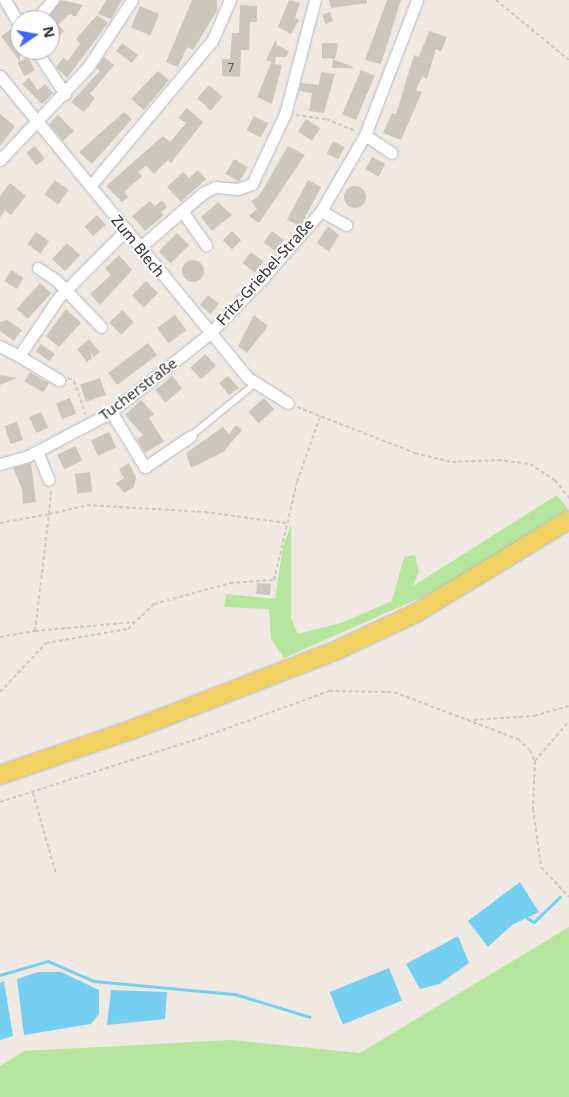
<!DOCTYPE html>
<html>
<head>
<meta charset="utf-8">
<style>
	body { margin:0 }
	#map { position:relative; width:569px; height:1097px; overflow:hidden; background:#efe9e1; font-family:"Noto Sans",sans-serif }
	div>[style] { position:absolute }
	.green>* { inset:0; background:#b6e59e }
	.water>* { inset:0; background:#75cff0; transform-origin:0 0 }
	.stream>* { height:2.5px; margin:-1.25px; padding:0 1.25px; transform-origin:1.25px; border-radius:1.25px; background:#75cff0 }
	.building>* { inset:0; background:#cbc7bf; transform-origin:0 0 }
	.round { border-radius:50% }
	.path>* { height:2px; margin-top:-1px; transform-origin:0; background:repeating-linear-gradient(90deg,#c9c9c9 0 4px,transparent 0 6.5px) }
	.roads { filter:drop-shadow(0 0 1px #b4b7c1) drop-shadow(0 0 1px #b4b7c1) }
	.service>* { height:5.5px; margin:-2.75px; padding:0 2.75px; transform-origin:2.75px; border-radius:2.75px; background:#fff }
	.minor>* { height:11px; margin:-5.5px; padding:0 5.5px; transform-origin:5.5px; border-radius:5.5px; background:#fff }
	.primary>* { height:18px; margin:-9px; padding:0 9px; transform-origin:9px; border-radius:9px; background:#f2d163 }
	span { translate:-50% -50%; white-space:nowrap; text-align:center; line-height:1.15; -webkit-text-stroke:4px #fff; paint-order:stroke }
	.number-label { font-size:12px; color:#555452 }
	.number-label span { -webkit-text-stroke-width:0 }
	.street-label { font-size:15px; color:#2e2e2e }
	.north { position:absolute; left:10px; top:10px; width:50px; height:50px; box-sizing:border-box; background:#fff; border:1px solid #ababab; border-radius:50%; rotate:78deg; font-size:14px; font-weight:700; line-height:20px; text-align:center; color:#2e2e2e }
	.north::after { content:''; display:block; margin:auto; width:18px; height:22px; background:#4264fb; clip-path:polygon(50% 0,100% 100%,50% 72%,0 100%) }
</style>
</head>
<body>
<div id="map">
	<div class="green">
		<div style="clip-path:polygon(557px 495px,568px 509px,447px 586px,284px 658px,271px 639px,269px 609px,224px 607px,226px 594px,275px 599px,283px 547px,291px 525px,291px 619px,298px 634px,341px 623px,392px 601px,404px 557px,415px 555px,419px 572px,413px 586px)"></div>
		<div style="clip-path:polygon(569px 927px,569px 1097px,0 1097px,0 1066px,24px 1051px,232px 1040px,360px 1053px)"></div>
	</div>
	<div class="water">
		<div style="clip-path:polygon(520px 882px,539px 912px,512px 925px,488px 947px,468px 921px)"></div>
		<div style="clip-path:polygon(458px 936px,469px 963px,439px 984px,420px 989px,406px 964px)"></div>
		<div style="left:389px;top:968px;width:35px;height:64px;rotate:68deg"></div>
		<div style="clip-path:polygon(38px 972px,61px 972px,99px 990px,99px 1014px,91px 1024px,24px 1035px,17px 979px)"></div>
		<div style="clip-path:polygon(4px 981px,13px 1036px,0 1040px,0 983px)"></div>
		<div style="clip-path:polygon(111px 990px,167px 992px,165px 1019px,107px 1025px)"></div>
	</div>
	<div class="stream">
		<div style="left:527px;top:918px;width:8px;rotate:30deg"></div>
		<div style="left:534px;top:922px;width:36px;rotate:-44deg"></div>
		<div style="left:0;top:975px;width:50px;rotate:-16.3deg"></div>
		<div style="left:48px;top:961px;width:50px;rotate:23.5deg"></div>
		<div style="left:94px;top:981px;width:142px;rotate:5.3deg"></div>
		<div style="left:235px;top:994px;width:78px;rotate:17deg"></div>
	</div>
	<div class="building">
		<div style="clip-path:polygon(61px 0,83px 5px,75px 17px,70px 14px,58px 25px,64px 31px,50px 45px,50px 20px,46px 20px)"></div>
		<div style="clip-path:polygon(106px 0,122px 0,111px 19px,98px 14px)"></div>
		<div style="clip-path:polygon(192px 0,217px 0,217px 11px,193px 50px,187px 47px,178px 67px,166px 62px)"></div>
		<div style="clip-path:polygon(289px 0,300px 3px,295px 18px,299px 20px,291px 34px,278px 27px)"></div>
		<div style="clip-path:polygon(329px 0,367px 0,367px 3px,331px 8px)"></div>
		<div style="clip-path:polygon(387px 0,401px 0,381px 64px,365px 60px)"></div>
		<div style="clip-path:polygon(240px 5px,257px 6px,257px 22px,250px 22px,249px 50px,241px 50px,240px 77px,222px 76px,222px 59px,230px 59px,232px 33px,239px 33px)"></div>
		<div style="left:140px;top:6px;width:21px;height:23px;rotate:23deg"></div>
		<div style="left:330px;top:12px;width:10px;height:8px;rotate:73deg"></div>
		<div style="clip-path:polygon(97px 15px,108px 23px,67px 78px,56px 67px,63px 58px,68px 61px,80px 44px,76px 39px)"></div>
		<div style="clip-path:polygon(11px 29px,20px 41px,20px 62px,1px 36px)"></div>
		<div style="clip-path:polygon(429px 31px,447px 37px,441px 52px,436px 49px,427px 79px,422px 76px,416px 90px,422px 92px,401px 140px,383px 133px,392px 113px,396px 114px,414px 55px,419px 57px)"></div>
		<div style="clip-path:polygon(276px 39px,277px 45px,289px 51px,286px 57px,276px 57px,275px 64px,282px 65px,272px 104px,257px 97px,271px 63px,275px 64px,266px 60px)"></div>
		<div style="left:122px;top:43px;width:20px;height:10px;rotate:37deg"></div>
		<div style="clip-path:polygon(322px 43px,338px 43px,335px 59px,322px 58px)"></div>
		<div style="left:28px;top:57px;width:15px;height:12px;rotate:62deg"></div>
		<div style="clip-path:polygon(104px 57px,114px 65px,90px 94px,95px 98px,84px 112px,71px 102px,100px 71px,96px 68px)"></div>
		<div style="clip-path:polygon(333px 59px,353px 67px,353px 68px,332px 68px)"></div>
		<div style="left:361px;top:70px;width:15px;height:48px;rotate:23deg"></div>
		<div style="clip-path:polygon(158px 71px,169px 80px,144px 110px,131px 99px)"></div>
		<div style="clip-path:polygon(321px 72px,335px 74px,324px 113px,309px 111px,312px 93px,299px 91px,301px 83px,319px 85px)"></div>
		<div style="clip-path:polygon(29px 78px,38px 90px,45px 84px,53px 93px,42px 104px,22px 84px)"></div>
		<div style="left:209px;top:85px;width:18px;height:18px;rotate:41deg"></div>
		<div style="clip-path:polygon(187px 108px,203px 122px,171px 163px,168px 160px,154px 174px,146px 166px,138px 172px,142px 176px,124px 192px,128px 197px,122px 202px,106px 186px,163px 136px,170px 142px,186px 123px,178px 118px)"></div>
		<div style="clip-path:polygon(124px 112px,132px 119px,92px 164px,79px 152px)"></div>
		<div style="clip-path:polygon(0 114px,15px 126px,0 146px)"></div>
		<div style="clip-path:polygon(58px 115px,74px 131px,63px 141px,49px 124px)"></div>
		<div style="left:254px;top:116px;width:16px;height:16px;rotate:27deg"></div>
		<div style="left:306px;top:119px;width:17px;height:15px;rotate:33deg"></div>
		<div style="left:333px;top:141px;width:13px;height:14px;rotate:27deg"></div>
		<div style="left:35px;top:146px;width:16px;height:11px;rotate:52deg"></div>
		<div style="clip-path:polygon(288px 146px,305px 155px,259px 223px,249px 216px,257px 209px,251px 201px,259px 196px)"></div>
		<div style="left:372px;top:157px;width:15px;height:14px;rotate:28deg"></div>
		<div style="left:234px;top:159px;width:16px;height:17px;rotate:30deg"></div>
		<div style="clip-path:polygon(198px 170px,206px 179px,181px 202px,167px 187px,183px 172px,189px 178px)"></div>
		<div style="left:55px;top:180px;width:17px;height:18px;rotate:36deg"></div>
		<div style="left:308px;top:180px;width:15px;height:45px;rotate:28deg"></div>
		<div style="clip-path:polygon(10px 183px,26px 196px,11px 215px,5px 210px,0 218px,0 196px)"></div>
		<div class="round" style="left:344px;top:186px;width:22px;height:22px"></div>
		<div style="clip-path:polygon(162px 200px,167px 207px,161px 212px,164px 215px,145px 231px,132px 216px,150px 201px,155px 206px)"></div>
		<div style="clip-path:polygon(218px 202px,232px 215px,212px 231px,201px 217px)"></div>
		<div style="left:97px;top:215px;width:13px;height:17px;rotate:48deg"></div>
		<div style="clip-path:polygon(328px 226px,339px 235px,329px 252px,317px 243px)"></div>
		<div style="left:232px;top:231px;width:13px;height:13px;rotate:45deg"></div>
		<div style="left:272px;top:231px;width:15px;height:14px;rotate:37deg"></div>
		<div style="left:36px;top:232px;width:16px;height:15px;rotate:35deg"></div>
		<div style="left:177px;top:233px;width:17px;height:26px;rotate:45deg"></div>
		<div style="left:67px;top:243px;width:18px;height:22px;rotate:43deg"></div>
		<div style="left:251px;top:252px;width:16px;height:14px;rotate:38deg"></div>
		<div style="clip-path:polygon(119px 255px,132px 270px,100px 305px,90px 294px,111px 275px,105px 268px)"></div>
		<div class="round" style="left:182px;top:260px;width:22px;height:22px"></div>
		<div style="left:11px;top:270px;width:15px;height:13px;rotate:32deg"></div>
		<div style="left:146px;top:281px;width:17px;height:20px;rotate:45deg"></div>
		<div style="left:40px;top:283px;width:15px;height:35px;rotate:42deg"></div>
		<div style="left:208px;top:295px;width:14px;height:13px;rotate:39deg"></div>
		<div style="clip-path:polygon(66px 309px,81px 323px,59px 347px,46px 336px)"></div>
		<div style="left:122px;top:310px;width:17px;height:18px;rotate:45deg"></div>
		<div style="left:175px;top:315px;width:19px;height:22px;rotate:54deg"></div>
		<div style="clip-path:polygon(254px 315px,268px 326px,247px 353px,238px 346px)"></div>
		<div style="clip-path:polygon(7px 320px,22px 330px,14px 341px,0 331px,0 322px)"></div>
		<div style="clip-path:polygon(89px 339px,100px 352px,94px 357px,90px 351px,92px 358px,87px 362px,77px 349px)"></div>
		<div style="left:148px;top:343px;width:15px;height:50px;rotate:53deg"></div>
		<div style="left:41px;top:344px;width:17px;height:9px;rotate:36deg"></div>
		<div style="left:205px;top:354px;width:16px;height:20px;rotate:47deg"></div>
		<div style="left:30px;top:372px;width:22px;height:11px;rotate:30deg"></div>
		<div style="clip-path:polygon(0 375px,17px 378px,0 385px)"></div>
		<div style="left:172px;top:376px;width:16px;height:22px;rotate:50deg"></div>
		<div style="clip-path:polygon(228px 376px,239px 388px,229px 395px,219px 383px)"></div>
		<div style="left:100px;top:378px;width:18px;height:21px;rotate:71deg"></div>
		<div style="left:70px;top:398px;width:17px;height:15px;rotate:69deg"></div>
		<div style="left:264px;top:398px;width:15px;height:21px;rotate:48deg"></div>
		<div style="clip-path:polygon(141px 400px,154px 414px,149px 418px,164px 441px,145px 453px,137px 439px,143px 435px,125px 415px)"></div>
		<div style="left:41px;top:412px;width:17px;height:13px;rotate:65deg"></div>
		<div style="left:17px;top:422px;width:19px;height:13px;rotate:72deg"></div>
		<div style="clip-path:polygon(236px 425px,242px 430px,223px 452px,191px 468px,186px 453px,223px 427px,229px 434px)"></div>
		<div style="left:109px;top:432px;width:17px;height:20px;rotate:65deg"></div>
		<div style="left:75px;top:446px;width:16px;height:20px;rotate:63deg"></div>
		<div style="clip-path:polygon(31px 463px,36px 502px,23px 504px,22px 489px,13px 468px)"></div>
		<div style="clip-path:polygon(129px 463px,136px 477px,134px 487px,124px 493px,116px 483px,124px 478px,119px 469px)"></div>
		<div style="left:90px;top:472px;width:20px;height:15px;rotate:84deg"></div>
		<div style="left:257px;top:583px;width:14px;height:11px;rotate:4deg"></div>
	</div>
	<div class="path">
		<div style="left:496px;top:0;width:94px;rotate:39.4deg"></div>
		<div style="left:296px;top:115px;width:30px;rotate:8deg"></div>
		<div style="left:326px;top:119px;width:32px;rotate:22deg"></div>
		<div style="left:68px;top:378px;width:7px;rotate:27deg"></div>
		<div style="left:74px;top:381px;width:36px;rotate:71deg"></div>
		<div style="left:297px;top:407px;width:127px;rotate:21.3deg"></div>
		<div style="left:415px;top:453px;width:38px;rotate:14deg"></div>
		<div style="left:452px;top:462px;width:46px;rotate:-2.5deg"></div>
		<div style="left:498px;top:460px;width:32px;rotate:7deg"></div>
		<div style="left:530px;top:464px;width:30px;rotate:33deg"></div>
		<div style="left:555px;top:480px;width:23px;rotate:52deg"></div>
		<div style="left:0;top:523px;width:50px;rotate:-10.4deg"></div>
		<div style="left:49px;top:514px;width:25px;rotate:-85deg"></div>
		<div style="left:35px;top:631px;width:100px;rotate:-5.1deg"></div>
		<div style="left:0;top:637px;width:36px;rotate:-10deg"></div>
		<div style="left:35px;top:631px;width:118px;rotate:-83.2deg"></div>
		<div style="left:49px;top:514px;width:39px;rotate:-13deg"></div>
		<div style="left:87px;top:505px;width:118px;rotate:3.4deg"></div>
		<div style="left:205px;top:512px;width:82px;rotate:7.7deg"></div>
		<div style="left:0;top:692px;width:67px;rotate:-46.8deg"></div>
		<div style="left:46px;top:643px;width:83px;rotate:-9.7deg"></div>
		<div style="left:128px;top:629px;width:36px;rotate:-44deg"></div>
		<div style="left:154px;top:604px;width:79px;rotate:-15.4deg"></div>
		<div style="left:230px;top:583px;width:44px;rotate:-3.9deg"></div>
		<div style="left:274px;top:580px;width:101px;rotate:-76.8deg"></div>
		<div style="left:297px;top:482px;width:69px;rotate:-70.5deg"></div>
		<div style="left:474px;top:720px;width:60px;rotate:-3.8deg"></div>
		<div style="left:534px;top:716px;width:36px;rotate:-16deg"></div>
		<div style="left:535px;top:761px;width:52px;rotate:-49.6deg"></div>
		<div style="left:33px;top:793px;width:84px;rotate:74.1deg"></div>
		<div style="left:0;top:802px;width:208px;rotate:-17.7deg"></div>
		<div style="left:198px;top:739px;width:140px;rotate:-20.1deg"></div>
		<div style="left:329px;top:691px;width:65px;rotate:0.9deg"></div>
		<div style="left:394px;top:692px;width:133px;rotate:20.8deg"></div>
		<div style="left:518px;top:739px;width:16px;rotate:43deg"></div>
		<div style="left:530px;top:750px;width:12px;rotate:66deg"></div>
		<div style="left:535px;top:761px;width:48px;rotate:92.4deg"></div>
		<div style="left:533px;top:809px;width:59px;rotate:82.1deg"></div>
		<div style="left:541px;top:867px;width:41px;rotate:47deg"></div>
	</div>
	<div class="roads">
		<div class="service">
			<div style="left:191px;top:436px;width:84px;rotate:-39.2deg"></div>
		</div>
		<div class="minor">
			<div style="left:5px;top:0;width:30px;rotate:60deg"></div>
			<div style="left:36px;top:20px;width:26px;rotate:-50deg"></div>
			<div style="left:36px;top:50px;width:53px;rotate:56.6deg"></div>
			<div style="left:0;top:76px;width:391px;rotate:50.6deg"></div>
			<div style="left:248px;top:378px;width:47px;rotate:32deg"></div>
			<div style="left:365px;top:135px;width:32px;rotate:34deg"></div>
			<div style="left:0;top:160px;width:128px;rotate:-46.6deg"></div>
			<div style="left:88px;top:67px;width:80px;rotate:-56.7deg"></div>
			<div style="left:91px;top:185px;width:188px;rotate:-50deg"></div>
			<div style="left:212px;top:41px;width:45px;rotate:-66.3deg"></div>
			<div style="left:182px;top:211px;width:42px;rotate:54.8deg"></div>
			<div style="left:321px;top:211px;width:29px;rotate:29deg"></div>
			<div style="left:139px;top:248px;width:84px;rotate:-40.7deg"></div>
			<div style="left:203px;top:193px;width:13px;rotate:-27deg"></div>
			<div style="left:215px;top:187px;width:23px;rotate:5deg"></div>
			<div style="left:238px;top:189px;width:15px;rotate:-20deg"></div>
			<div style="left:252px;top:184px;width:77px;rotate:-64.8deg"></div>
			<div style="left:285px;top:114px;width:118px;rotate:-75.3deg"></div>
			<div style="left:38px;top:268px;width:22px;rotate:34deg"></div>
			<div style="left:56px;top:280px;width:65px;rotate:46.2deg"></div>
			<div style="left:0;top:346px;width:21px;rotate:28deg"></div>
			<div style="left:19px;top:356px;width:71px;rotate:-55.9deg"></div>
			<div style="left:59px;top:297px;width:93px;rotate:-45deg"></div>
			<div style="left:19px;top:356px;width:47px;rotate:31deg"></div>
			<div style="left:111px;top:412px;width:65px;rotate:58.3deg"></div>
			<div style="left:145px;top:467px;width:55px;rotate:-34deg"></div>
			<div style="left:37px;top:451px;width:31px;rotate:68deg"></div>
			<div style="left:0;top:464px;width:29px;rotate:-16deg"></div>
			<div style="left:28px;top:456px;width:94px;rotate:-27.9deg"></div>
			<div style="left:111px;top:412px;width:125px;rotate:-38.5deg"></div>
			<div style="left:209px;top:334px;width:78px;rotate:-46deg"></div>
			<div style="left:263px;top:278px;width:89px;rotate:-49.1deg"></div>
			<div style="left:321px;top:211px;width:88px;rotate:-59.9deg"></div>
			<div style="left:365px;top:135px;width:145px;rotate:-68.9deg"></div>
		</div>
		<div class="primary">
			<div style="left:0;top:775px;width:139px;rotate:-19deg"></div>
			<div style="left:131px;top:730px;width:221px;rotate:-21.2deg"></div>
			<div style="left:337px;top:650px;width:87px;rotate:-25.1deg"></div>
			<div style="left:416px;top:613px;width:179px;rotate:-31.3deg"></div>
		</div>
	</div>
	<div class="number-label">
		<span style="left:231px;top:68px">7</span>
	</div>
	<div class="street-label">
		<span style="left:138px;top:246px;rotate:51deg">Zum Blech</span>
		<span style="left:265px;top:272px;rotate:-48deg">Fritz-Griebel-Straße</span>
		<span style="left:138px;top:389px;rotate:-37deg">Tucherstraße</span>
	</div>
	<div class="north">N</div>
</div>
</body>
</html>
